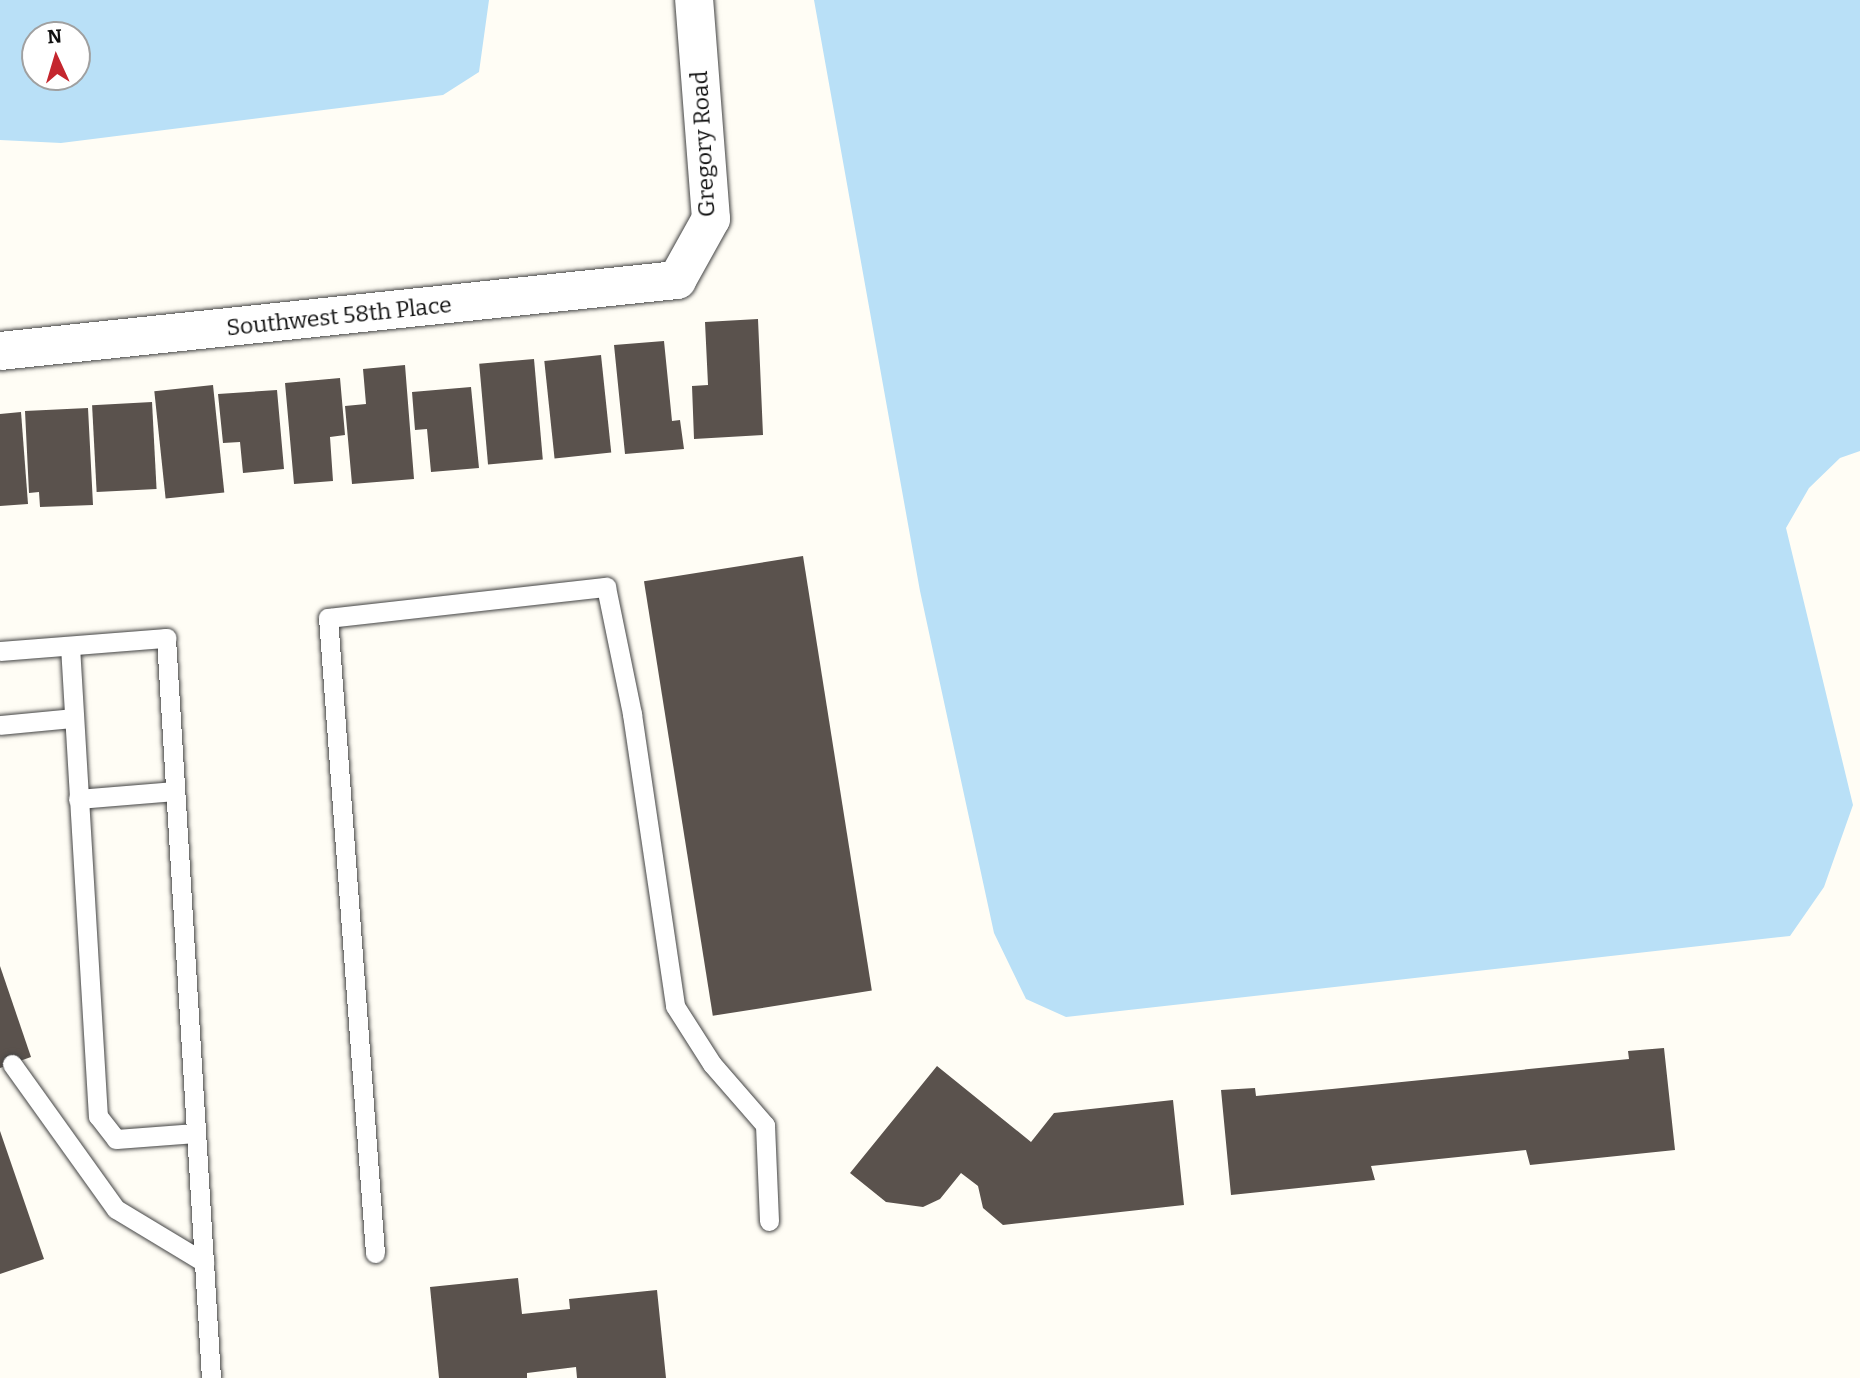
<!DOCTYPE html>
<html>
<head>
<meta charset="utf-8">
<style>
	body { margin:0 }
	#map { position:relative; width:1860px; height:1378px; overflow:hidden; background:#fffdf5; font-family:Bitter,serif }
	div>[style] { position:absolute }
	.water>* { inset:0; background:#b9e0f7 }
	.building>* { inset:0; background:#5a524d; transform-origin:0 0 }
	.roads { filter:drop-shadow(0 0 2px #444) drop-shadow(0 0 2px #444) }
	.lane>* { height:19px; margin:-9.5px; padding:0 9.5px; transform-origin:9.5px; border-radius:9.5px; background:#fff }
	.street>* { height:38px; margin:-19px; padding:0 19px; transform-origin:19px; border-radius:19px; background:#fff }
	span { translate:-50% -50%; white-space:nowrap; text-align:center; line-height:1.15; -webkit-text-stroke:7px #fff; paint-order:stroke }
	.street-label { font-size:23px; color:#111 }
	.north { position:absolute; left:21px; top:21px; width:70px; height:70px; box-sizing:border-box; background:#fff; border:2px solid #a0a0a0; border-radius:50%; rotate:356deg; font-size:19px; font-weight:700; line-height:28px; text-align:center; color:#111 }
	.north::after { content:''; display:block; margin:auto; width:24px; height:32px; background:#c4262e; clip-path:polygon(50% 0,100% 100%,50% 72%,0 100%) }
</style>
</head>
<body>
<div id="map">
	<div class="water">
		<div style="clip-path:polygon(evenodd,0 0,489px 0,479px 72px,443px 95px,61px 143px,0 140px,0 0,77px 35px,77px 77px,35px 77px,35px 35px,77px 35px)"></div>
		<div style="clip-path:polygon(814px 0,1860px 0,1860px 451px,1840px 458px,1809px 488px,1786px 528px,1853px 805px,1824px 887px,1790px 936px,1066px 1017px,1026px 999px,994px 933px,920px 591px)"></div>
	</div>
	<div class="building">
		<div style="clip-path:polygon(758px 319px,763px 435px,694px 439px,692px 386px,708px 385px,705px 322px)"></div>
		<div style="clip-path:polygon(664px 341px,672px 421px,680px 420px,684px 449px,625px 454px,614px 345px)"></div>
		<div style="left:601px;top:355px;width:98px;height:57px;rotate:84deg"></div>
		<div style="left:534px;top:359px;width:101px;height:55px;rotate:85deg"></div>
		<div style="clip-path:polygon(405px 365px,414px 479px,352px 484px,345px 406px,366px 404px,363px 369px)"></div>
		<div style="clip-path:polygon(340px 378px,345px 435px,330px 437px,333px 481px,294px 484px,285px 383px)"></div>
		<div style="left:213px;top:385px;width:108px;height:59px;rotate:84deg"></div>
		<div style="clip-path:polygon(471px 387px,479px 468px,431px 472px,427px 429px,415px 430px,412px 392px)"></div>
		<div style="clip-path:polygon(277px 390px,284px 469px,243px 473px,240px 442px,223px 443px,218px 394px)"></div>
		<div style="left:152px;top:402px;width:87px;height:60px;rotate:87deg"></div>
		<div style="clip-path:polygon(88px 408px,93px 505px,40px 507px,39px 492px,29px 493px,25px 411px)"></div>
		<div style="clip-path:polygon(21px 412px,28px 504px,0 506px,0 414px)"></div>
		<div style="left:803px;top:556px;width:440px;height:161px;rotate:81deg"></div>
		<div style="clip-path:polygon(0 966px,31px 1057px,0 1068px)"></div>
		<div style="clip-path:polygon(1664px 1048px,1675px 1150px,1530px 1165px,1526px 1150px,1371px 1166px,1375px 1180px,1231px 1195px,1221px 1090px,1255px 1088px,1256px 1096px,1332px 1089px,1629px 1059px,1628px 1051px)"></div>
		<div style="clip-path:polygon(937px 1066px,1031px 1142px,1054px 1113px,1173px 1100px,1184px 1205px,1003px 1225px,983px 1208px,978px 1186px,961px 1173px,940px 1199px,923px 1207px,886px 1202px,850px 1173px)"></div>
		<div style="clip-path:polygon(0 1131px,44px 1259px,0 1274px)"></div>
		<div style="clip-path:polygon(518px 1278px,522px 1314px,570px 1309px,569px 1299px,657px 1290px,666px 1378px,577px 1378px,576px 1367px,527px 1373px,527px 1378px,439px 1378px,430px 1287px)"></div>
	</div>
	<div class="roads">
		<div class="lane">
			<div style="left:70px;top:646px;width:471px;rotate:86.6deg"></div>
			<div style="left:98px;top:1116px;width:29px;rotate:52deg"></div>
			<div style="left:116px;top:1139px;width:80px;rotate:-4.3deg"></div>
			<div style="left:0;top:651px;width:167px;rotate:-4.5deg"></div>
			<div style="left:166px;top:638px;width:741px;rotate:86.52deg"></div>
			<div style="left:0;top:725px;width:73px;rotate:-5.5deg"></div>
			<div style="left:78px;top:799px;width:97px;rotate:-4.7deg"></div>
			<div style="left:12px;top:1064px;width:178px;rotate:54.4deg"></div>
			<div style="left:116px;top:1209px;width:103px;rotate:31.1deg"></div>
			<div style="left:375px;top:1253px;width:637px;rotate:-94.23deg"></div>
			<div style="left:328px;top:618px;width:280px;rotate:-6.4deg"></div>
			<div style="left:606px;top:587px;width:130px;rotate:78.4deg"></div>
			<div style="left:632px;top:714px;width:295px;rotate:81.6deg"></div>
			<div style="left:675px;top:1006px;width:69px;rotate:57.5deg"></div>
			<div style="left:712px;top:1064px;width:81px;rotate:49deg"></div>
			<div style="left:765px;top:1125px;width:96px;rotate:87.6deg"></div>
		</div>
		<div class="street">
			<div style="left:0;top:351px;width:681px;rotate:-5.99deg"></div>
			<div style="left:677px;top:280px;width:70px;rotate:-60.9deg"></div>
			<div style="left:711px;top:219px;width:220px;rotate:-94.4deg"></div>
		</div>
	</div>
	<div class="street-label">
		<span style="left:703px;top:144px;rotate:-93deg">Gregory Road</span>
		<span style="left:339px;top:316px;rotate:-6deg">Southwest 58th Place</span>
	</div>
	<div class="north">N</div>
</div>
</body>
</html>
